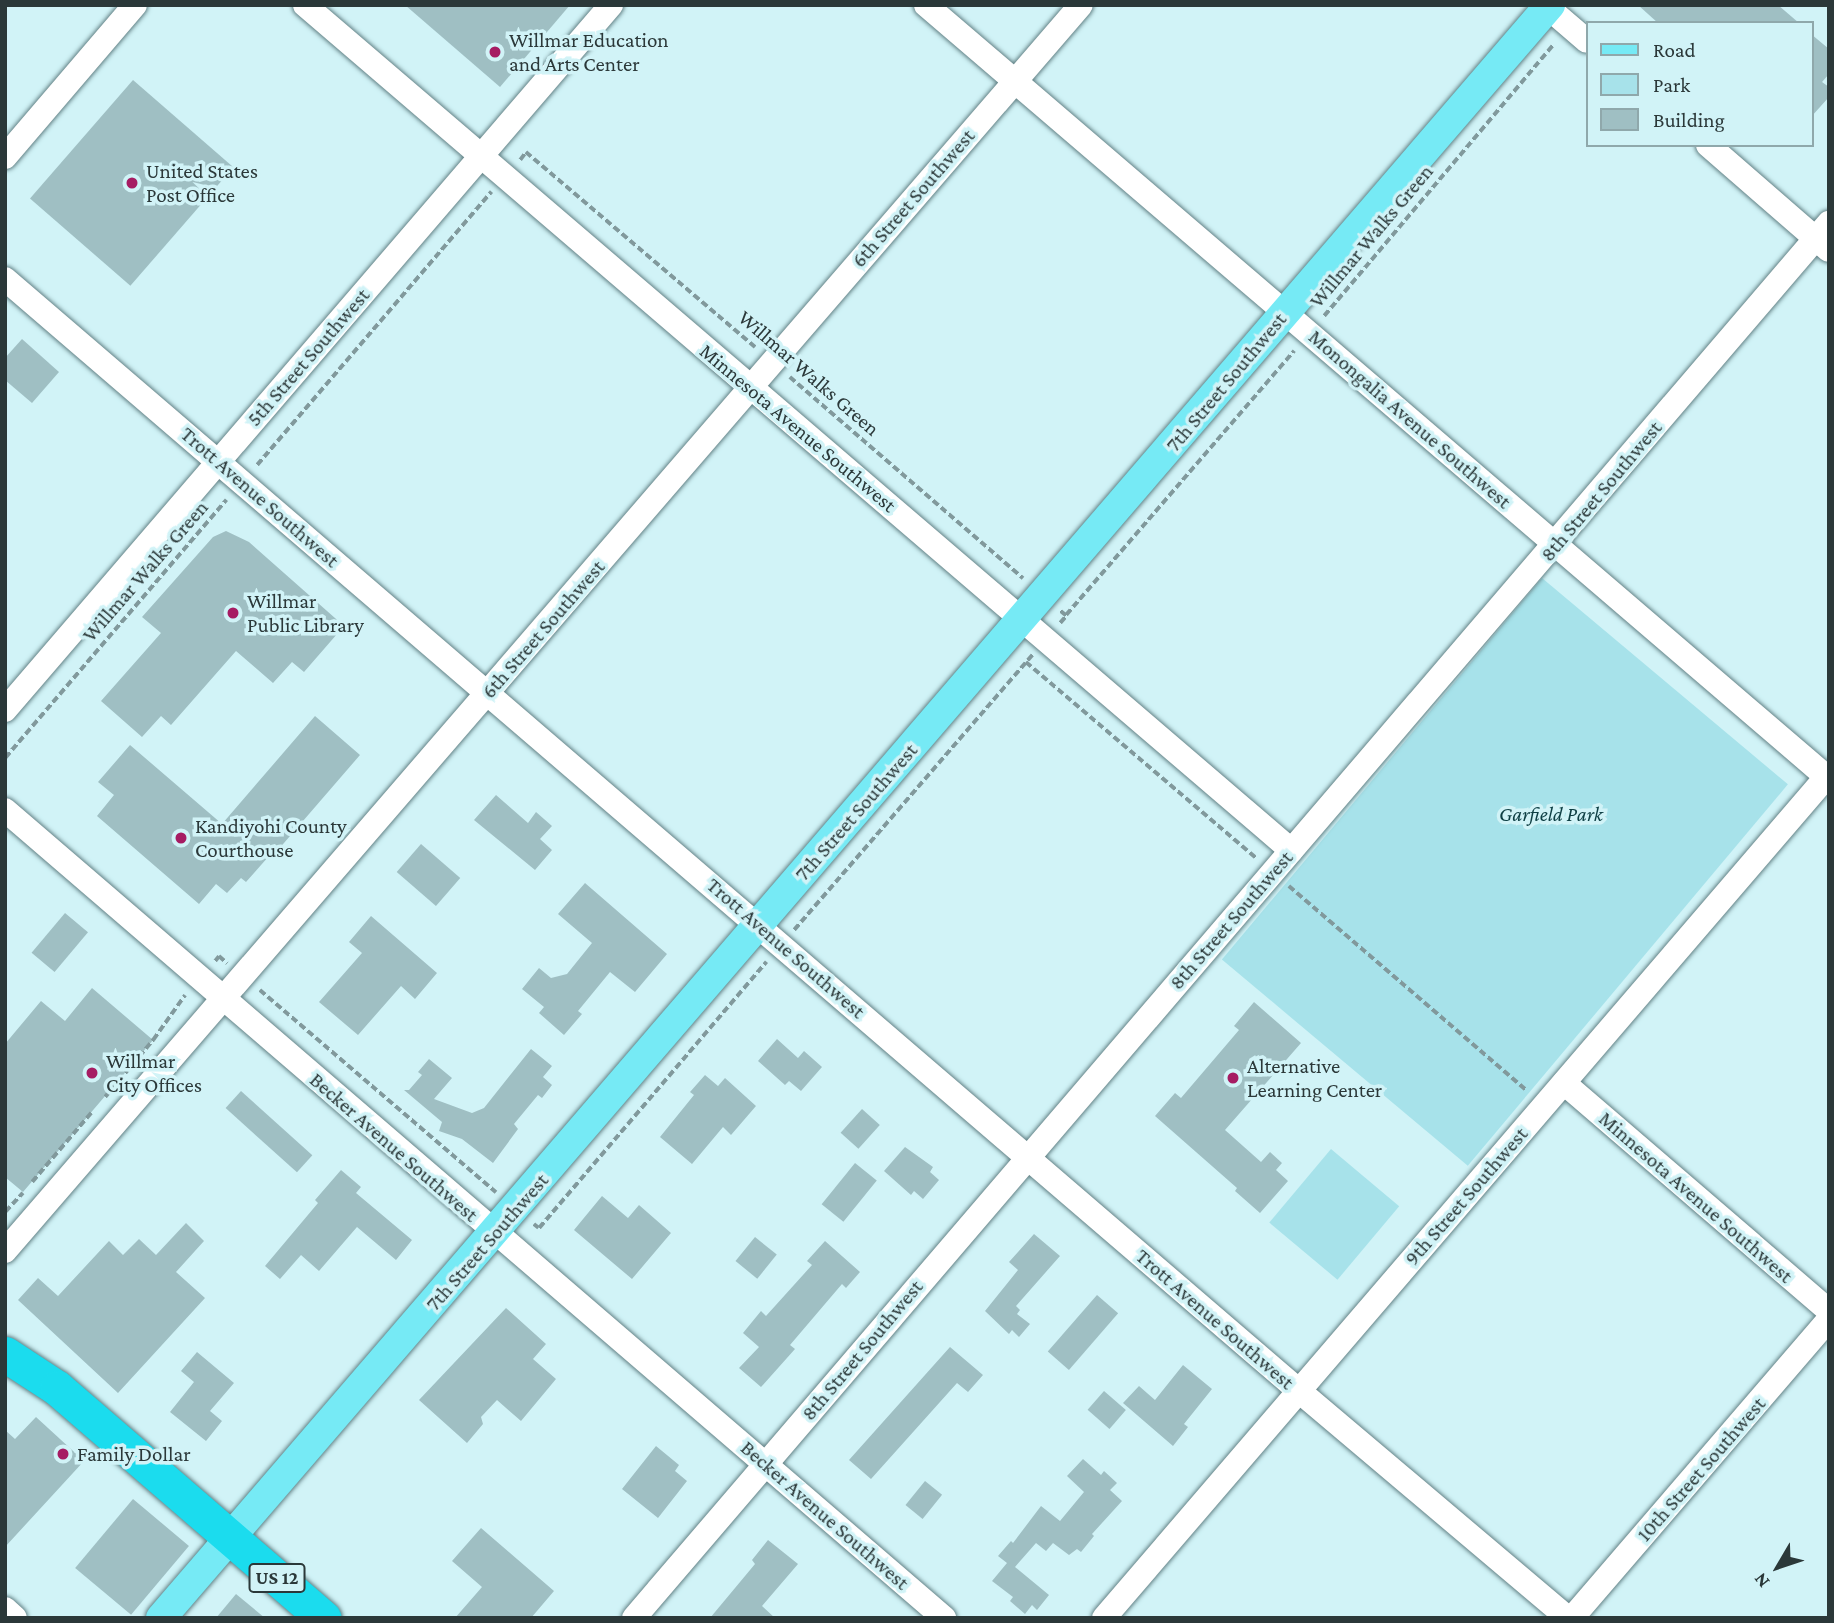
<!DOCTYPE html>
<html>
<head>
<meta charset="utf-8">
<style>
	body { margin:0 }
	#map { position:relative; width:1834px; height:1623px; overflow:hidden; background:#d1f3f7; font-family:"Crimson Pro",serif }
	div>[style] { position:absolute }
	.green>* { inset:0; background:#a7e2ea; transform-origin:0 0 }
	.building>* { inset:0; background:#9fbfc3; transform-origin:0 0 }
	.path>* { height:3.5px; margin-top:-1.75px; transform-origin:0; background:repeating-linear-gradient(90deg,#81999c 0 7px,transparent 0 10.5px) }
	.roads { filter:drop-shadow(0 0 2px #638286) drop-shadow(0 0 2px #638286) }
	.minor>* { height:24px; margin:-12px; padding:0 12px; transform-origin:12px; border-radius:12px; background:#fff }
	.major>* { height:30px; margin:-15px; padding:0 15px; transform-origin:15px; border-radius:15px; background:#76eaf5 }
	.highway>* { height:35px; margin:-17.5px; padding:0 17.5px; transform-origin:17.5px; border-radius:17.5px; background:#1bdcee }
	.dots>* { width:19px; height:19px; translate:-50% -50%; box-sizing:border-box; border:4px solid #d1f3f7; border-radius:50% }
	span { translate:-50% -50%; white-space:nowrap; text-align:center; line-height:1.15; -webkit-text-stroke:7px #d1f3f7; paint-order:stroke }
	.shield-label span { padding:2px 5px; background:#d1f3f7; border:2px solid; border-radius:5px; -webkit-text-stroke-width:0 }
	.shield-label { font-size:19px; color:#2b3839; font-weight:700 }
	.poi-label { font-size:21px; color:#2b3839 }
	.left { translate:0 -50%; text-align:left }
	.street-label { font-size:21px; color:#2b3839 }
	.park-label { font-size:21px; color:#0e3f44; font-style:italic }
	.frame { position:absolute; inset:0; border:7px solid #2b3839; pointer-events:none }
	.legend { position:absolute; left:1586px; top:21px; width:228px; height:126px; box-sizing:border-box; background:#d1f3f7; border:2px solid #8fa8ab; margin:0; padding:9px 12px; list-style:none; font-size:21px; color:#2b3839 }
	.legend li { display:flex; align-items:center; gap:14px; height:35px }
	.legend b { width:35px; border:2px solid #8fa8ab }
	.north { position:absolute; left:1743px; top:1532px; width:70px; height:70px; -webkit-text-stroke:5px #d1f3f7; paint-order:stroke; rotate:231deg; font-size:19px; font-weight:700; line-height:28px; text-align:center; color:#2b3839 }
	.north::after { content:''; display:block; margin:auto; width:24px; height:32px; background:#2b3839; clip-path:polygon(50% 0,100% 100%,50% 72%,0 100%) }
</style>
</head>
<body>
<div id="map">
	<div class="green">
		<div style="left:1542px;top:578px;width:321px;height:498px;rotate:40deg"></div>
		<div style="left:1331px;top:1149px;width:89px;height:96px;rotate:40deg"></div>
	</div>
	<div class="building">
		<div style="clip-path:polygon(405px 5px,570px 5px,500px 87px)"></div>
		<div style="clip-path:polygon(1638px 5px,1778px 5px,1799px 23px,1658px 23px)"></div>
		<div style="clip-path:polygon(1811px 34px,1829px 49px,1829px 74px,1822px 82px,1829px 87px,1829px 97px,1811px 117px)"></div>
		<div style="left:133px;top:80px;width:133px;height:157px;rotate:41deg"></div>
		<div style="clip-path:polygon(22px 339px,59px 372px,32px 403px,5px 380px,5px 358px)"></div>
		<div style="clip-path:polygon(226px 531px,249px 542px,344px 626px,304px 672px,292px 662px,273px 683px,236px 651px,171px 725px,161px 716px,142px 737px,101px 701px,161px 633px,142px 617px,213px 537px)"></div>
		<div style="clip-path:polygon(315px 716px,360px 755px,271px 858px,269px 856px,246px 882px,241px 878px,227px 893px,216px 884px,199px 904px,97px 816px,114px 795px,98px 782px,130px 745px,222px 824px)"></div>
		<div style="clip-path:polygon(496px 795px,528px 823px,536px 812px,552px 826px,540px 839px,552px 850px,535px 870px,474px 820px)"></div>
		<div style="left:421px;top:844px;width:52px;height:37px;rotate:41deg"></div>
		<div style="clip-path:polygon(585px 883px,667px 954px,635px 992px,610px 972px,578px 1011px,582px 1014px,564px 1035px,539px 1013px,544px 1007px,522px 989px,539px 968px,551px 978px,567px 974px,592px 943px,558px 914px)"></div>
		<div style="left:65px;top:913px;width:30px;height:52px;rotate:40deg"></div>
		<div style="clip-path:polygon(371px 916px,437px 973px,415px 999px,401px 986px,358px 1035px,319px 1002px,362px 953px,349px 942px)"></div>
		<div style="clip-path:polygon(92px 988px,153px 1040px,23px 1192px,5px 1177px,5px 1044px,41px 1001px,65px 1021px)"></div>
		<div style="clip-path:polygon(1254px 1002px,1301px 1043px,1225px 1130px,1261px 1162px,1270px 1152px,1282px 1163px,1276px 1170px,1288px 1181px,1260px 1213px,1235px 1191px,1237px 1188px,1155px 1116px,1175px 1093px,1181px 1098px,1239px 1030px,1234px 1026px)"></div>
		<div style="clip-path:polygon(777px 1039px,798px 1058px,804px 1051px,822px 1067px,801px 1091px,789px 1081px,785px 1085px,758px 1061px)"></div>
		<div style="clip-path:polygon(531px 1049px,552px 1066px,543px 1077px,552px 1085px,542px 1098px,538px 1095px,514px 1124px,518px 1129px,493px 1163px,462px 1139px,439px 1131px,442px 1122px,404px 1090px,409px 1090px,422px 1075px,418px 1072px,429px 1059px,452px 1078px,434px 1099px,472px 1113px,484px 1108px)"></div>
		<div style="clip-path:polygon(705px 1075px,718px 1086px,725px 1078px,756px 1106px,731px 1135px,723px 1127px,692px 1164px,660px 1137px,694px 1095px,690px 1092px)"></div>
		<div style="left:241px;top:1091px;width:96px;height:23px;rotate:42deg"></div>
		<div style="left:862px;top:1109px;width:24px;height:32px;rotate:42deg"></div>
		<div style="clip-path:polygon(905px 1147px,933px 1167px,930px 1172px,939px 1180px,923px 1199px,914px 1191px,911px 1195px,884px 1171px)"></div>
		<div style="left:855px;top:1163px;width:28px;height:53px;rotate:39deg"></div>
		<div style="clip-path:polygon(341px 1170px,361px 1187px,356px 1193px,412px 1240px,396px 1260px,357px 1227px,319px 1271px,301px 1255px,280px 1279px,265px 1266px,318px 1203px,315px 1200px)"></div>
		<div style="clip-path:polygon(602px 1196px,628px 1218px,639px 1205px,671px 1233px,632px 1279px,574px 1230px)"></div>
		<div style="clip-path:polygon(186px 1223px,204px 1241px,176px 1272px,205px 1298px,118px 1393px,18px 1300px,38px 1278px,58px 1296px,109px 1241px,123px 1255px,139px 1239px,156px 1255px)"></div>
		<div style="clip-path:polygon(1034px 1234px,1060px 1256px,1016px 1306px,1020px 1310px,1017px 1314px,1030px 1324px,1019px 1337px,1012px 1330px,1009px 1334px,985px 1311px,1018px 1270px,1009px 1262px)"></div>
		<div style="left:755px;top:1237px;width:28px;height:31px;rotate:39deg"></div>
		<div style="clip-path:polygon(825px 1241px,860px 1272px,846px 1288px,842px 1284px,790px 1345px,795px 1349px,761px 1387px,739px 1368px,759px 1347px,743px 1333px,761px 1311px,766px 1316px,812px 1265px,807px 1261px)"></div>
		<div style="left:1097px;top:1295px;width:28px;height:75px;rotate:41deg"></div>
		<div style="clip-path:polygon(506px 1308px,546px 1344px,533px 1359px,556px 1379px,521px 1421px,497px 1400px,481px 1417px,483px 1424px,467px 1443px,419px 1400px)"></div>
		<div style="clip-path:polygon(950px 1347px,983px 1375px,968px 1392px,957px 1383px,871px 1479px,849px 1460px)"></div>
		<div style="clip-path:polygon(197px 1352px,234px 1383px,210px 1411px,222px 1421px,206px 1441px,170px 1412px,194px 1382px,181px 1371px)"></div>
		<div style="clip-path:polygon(1183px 1365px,1212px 1389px,1184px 1424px,1188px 1427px,1173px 1446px,1123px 1403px,1139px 1386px,1155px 1400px)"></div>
		<div style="left:1104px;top:1391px;width:29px;height:25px;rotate:41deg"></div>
		<div style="clip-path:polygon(36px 1417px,84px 1461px,5px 1547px,5px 1430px,15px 1439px)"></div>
		<div style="clip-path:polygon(656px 1446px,679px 1465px,675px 1471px,687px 1481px,658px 1518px,622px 1489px)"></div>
		<div style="clip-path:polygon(1083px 1459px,1101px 1475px,1104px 1471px,1117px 1483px,1110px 1490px,1122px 1501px,1092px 1534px,1094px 1536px,1081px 1552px,1077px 1549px,1069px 1555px,1053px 1543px,1046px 1551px,1036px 1543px,1015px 1567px,1049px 1595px,1037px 1610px,1032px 1605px,1025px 1614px,1010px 1601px,1013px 1597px,992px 1581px,1007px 1563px,998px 1556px,1011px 1541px,1013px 1543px,1041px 1506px,1060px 1521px,1084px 1492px,1067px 1476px)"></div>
		<div style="left:925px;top:1481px;width:22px;height:31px;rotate:39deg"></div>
		<div style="left:133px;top:1499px;width:73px;height:90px;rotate:40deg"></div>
		<div style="clip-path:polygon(481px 1528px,554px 1591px,531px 1618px,455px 1618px,482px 1587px,452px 1561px)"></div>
		<div style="clip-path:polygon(768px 1540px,798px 1564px,762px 1606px,775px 1618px,710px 1618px,755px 1564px,752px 1560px)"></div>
		<div style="clip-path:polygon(236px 1594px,265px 1618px,216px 1618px)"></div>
	</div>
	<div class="path">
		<div style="left:520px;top:160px;width:10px;rotate:-53deg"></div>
		<div style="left:526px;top:152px;width:301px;rotate:40.4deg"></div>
		<div style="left:1324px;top:316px;width:356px;rotate:-49.8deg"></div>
		<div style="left:790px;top:377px;width:308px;rotate:40.8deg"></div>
		<div style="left:257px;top:465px;width:360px;rotate:-49.4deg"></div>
		<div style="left:1066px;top:615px;width:349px;rotate:-49.2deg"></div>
		<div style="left:1060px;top:623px;width:9px;rotate:-49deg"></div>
		<div style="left:1066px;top:616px;width:8px;rotate:-140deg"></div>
		<div style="left:1026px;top:662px;width:302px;rotate:40.4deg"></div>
		<div style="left:5px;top:758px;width:340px;rotate:-49.4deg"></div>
		<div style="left:1289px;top:886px;width:314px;rotate:40.7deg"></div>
		<div style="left:794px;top:930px;width:364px;rotate:-49.1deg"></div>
		<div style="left:215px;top:961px;width:6px;rotate:-51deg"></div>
		<div style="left:219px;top:956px;width:11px;rotate:41deg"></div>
		<div style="left:260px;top:990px;width:311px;rotate:40.6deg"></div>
		<div style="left:105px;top:1097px;width:75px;rotate:-49.9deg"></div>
		<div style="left:153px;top:1040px;width:55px;rotate:-54.6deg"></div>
		<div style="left:32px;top:1182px;width:91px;rotate:-49.5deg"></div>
		<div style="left:5px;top:1212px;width:26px;rotate:-47deg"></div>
		<div style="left:534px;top:1224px;width:6px;rotate:39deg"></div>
		<div style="left:539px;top:1228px;width:350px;rotate:-49.5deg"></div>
	</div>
	<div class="roads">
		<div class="minor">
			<div style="left:305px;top:5px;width:1299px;rotate:40.6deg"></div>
			<div style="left:926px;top:5px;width:1189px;rotate:40.6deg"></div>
			<div style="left:1545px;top:5px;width:55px;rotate:40.6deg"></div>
			<div style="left:1708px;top:145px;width:160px;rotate:41deg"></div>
			<div style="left:5px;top:157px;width:200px;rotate:-49.5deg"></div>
			<div style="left:5px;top:279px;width:1705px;rotate:40.67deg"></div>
			<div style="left:1298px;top:1390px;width:353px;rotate:40.2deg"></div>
			<div style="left:5px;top:710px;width:930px;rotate:-49.32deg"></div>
			<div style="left:5px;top:810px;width:1239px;rotate:40.71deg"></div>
			<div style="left:1564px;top:1083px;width:350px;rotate:40.7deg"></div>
			<div style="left:5px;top:1251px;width:1646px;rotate:-49.19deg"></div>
			<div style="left:5px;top:1609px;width:13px;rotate:42deg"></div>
			<div style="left:634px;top:1618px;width:1837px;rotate:-49.42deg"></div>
			<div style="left:1104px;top:1618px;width:1113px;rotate:-49.34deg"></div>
			<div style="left:1572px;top:1618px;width:394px;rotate:-49.3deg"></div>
		</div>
		<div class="major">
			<div style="left:161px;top:1618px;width:2129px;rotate:-49.27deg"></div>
		</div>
		<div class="highway">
			<div style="left:5px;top:1354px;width:62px;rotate:33.2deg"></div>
			<div style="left:57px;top:1388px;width:352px;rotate:40.8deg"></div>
		</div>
	</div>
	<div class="dots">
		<div style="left:495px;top:52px;background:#a61c63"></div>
		<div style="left:132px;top:183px;background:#a61c63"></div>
		<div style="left:233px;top:613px;background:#a61c63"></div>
		<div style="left:181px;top:838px;background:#a61c63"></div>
		<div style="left:92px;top:1073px;background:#a61c63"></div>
		<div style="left:1233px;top:1078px;background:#a61c63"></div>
		<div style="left:63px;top:1454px;background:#a61c63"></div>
	</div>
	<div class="shield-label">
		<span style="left:277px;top:1578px">US 12</span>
	</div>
	<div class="poi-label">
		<span class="left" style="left:509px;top:52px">Willmar Education<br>and Arts Center</span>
		<span class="left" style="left:146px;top:183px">United States<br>Post Office</span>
		<span class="left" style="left:247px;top:613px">Willmar<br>Public Library</span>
		<span class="left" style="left:195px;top:838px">Kandiyohi County<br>Courthouse</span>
		<span class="left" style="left:106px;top:1073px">Willmar<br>City Offices</span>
		<span class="left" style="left:1247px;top:1078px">Alternative<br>Learning Center</span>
		<span class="left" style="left:77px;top:1454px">Family Dollar</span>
	</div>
	<div class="street-label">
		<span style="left:913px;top:198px;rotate:-49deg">6th Street Southwest</span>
		<span style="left:1371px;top:236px;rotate:-50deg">Willmar Walks Green</span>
		<span style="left:308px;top:357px;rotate:-49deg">5th Street Southwest</span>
		<span style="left:809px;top:373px;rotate:41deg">Willmar Walks Green</span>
		<span style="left:1226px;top:382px;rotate:-50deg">7th Street Southwest</span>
		<span style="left:1410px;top:419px;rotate:41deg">Monongalia Avenue Southwest</span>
		<span style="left:798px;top:428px;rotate:40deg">Minnesota Avenue Southwest</span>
		<span style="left:1601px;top:491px;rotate:-50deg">8th Street Southwest</span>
		<span style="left:260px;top:497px;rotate:41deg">Trott Avenue Southwest</span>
		<span style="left:145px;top:571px;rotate:-49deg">Willmar Walks Green</span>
		<span style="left:543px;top:629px;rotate:-49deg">6th Street Southwest</span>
		<span style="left:856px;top:812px;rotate:-49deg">7th Street Southwest</span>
		<span style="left:1231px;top:920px;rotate:-49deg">8th Street Southwest</span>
		<span style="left:786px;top:948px;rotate:41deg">Trott Avenue Southwest</span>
		<span style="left:394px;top:1147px;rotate:41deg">Becker Avenue Southwest</span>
		<span style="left:1466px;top:1196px;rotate:-49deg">9th Street Southwest</span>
		<span style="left:1696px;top:1197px;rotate:41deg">Minnesota Avenue Southwest</span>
		<span style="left:487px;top:1242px;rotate:-49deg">7th Street Southwest</span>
		<span style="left:1215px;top:1319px;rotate:41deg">Trott Avenue Southwest</span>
		<span style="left:862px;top:1350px;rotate:-50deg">8th Street Southwest</span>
		<span style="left:1701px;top:1469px;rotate:-49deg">10th Street Southwest</span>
		<span style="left:825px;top:1515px;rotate:41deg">Becker Avenue Southwest</span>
	</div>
	<div class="park-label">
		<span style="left:1551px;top:814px">Garfield Park</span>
	</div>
	<div class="frame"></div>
	<ul class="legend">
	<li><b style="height:9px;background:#76eaf5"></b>Road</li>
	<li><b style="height:19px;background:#a7e2ea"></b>Park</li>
	<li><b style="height:19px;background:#9fbfc3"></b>Building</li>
	</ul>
	<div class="north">N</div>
</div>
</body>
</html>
